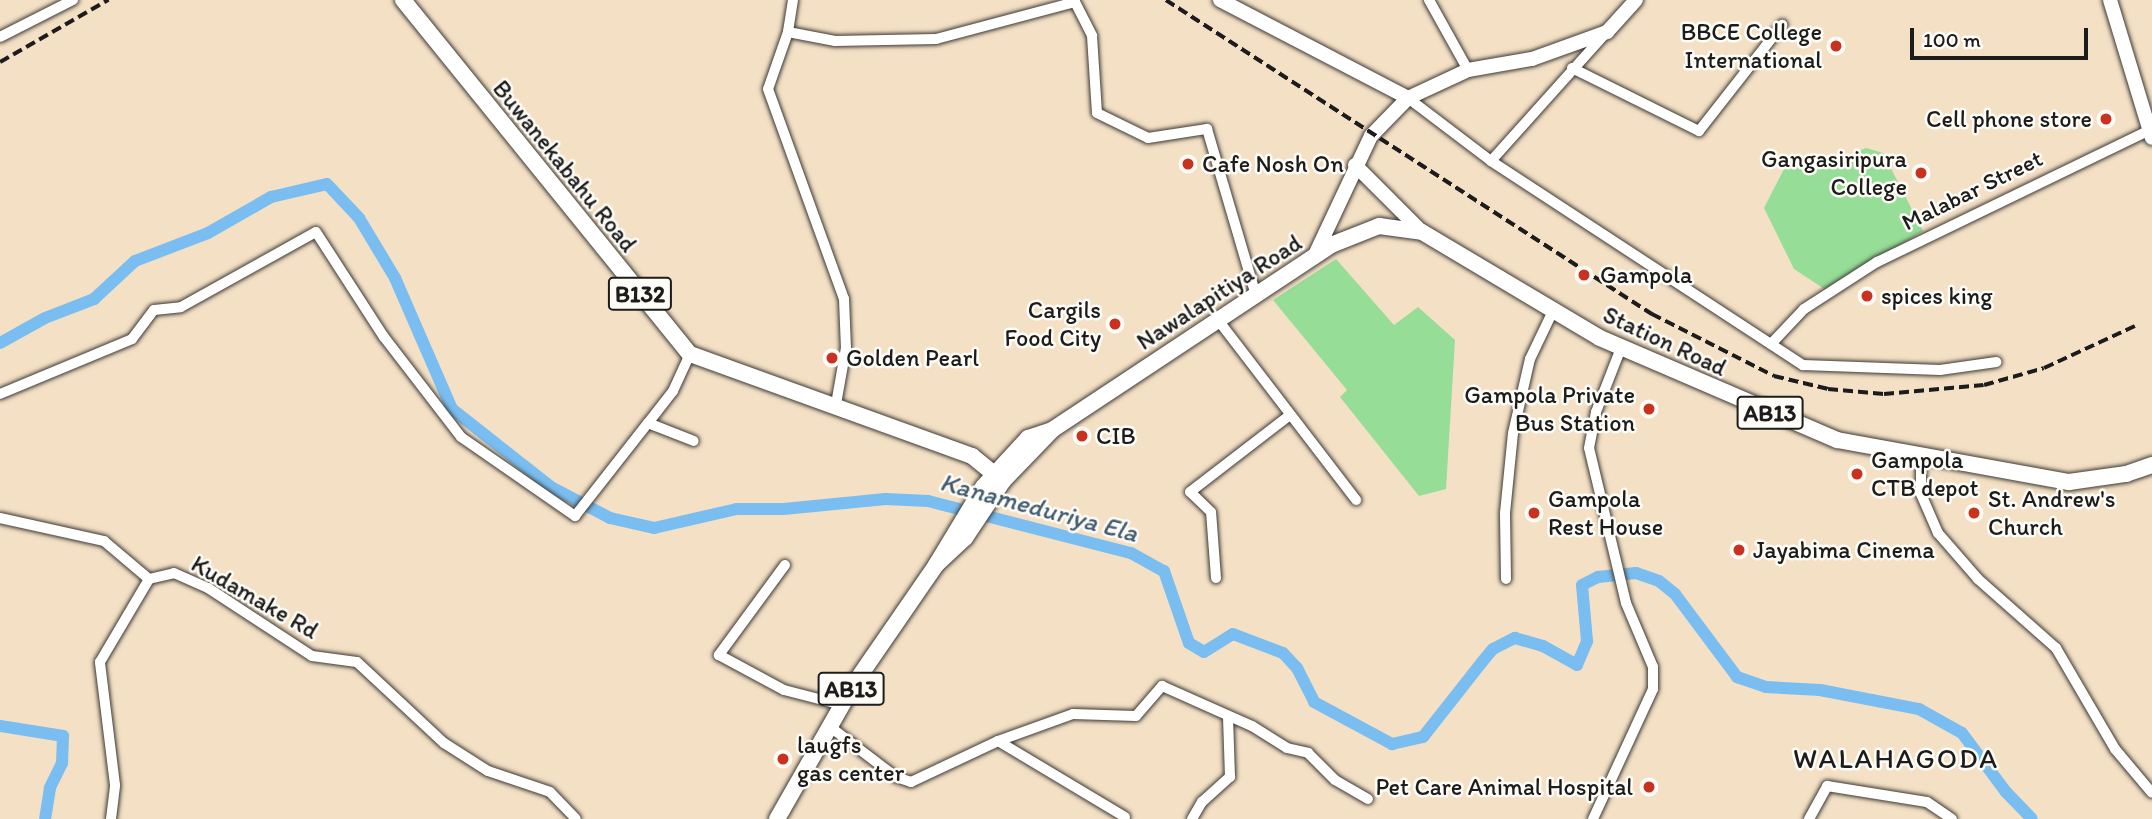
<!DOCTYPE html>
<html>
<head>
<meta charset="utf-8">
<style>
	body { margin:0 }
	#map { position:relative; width:2152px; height:819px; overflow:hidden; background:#f4e0c5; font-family:Itim,sans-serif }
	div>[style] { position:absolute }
	.green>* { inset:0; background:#96dd97 }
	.canal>* { height:12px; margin:-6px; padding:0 6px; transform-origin:6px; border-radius:6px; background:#7abdf0 }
	.roads { filter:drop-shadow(0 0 2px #3c3935) drop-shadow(0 0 2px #3c3935) }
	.street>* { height:10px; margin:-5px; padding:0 5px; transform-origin:5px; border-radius:5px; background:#fff }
	.secondary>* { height:14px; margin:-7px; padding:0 7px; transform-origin:7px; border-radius:7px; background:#fff }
	.primary>* { height:16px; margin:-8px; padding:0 8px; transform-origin:8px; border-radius:8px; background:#fff }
	.rail>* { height:3.5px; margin-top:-1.75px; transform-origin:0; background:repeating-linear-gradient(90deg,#1c1c1c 0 10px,transparent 0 15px) }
	.dots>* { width:19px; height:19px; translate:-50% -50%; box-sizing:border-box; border:4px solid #fdfcf7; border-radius:50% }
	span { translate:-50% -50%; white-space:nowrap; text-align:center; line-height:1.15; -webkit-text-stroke:5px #fdfcf7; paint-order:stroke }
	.shield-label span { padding:2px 5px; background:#fdfcf7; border:2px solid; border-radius:5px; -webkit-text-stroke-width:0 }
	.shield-label { font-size:23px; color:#1c1c1c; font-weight:700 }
	.poi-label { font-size:24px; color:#1c1c1c }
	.right { translate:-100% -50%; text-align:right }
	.left { translate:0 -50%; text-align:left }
	.street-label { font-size:24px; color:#1c1c1c }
	.water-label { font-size:26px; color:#425c71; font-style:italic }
	.quarter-label { font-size:28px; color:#1c1c1c; letter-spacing:2px }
	.scale { position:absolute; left:1910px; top:28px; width:178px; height:32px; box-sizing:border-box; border:4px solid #1c1c1c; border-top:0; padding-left:9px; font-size:21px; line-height:24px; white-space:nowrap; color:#1c1c1c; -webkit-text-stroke:5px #fdfcf7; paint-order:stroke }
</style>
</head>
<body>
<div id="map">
	<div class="green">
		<div style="clip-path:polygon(1866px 148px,1883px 153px,1923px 231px,1826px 290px,1794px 269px,1764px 208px,1784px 169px,1806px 156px,1814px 169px)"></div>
		<div style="clip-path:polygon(1336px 259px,1394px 325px,1418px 307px,1455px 340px,1446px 489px,1419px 496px,1340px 397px,1347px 390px,1273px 300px)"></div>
	</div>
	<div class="canal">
		<div style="left:0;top:343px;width:51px;rotate:-29.1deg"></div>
		<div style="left:45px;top:318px;width:53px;rotate:-21.2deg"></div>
		<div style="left:94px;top:299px;width:56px;rotate:-42.8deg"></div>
		<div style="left:135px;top:261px;width:78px;rotate:-21deg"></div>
		<div style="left:208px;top:233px;width:73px;rotate:-29.7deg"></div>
		<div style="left:271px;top:197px;width:57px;rotate:-13.1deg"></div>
		<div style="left:327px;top:184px;width:47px;rotate:46.7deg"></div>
		<div style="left:359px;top:218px;width:70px;rotate:59deg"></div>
		<div style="left:395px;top:278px;width:143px;rotate:66.5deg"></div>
		<div style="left:452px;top:409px;width:126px;rotate:38.2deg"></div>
		<div style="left:551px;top:487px;width:67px;rotate:27.7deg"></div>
		<div style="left:610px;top:518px;width:45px;rotate:12.8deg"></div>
		<div style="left:654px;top:528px;width:85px;rotate:-12.9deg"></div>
		<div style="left:737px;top:509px;width:47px"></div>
		<div style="left:784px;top:509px;width:102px;rotate:-5.6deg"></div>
		<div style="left:886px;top:499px;width:42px;rotate:2.7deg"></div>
		<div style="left:928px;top:501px;width:210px;rotate:14.4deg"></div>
		<div style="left:1131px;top:553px;width:38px;rotate:29deg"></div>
		<div style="left:1164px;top:571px;width:76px;rotate:70.9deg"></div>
		<div style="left:1189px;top:643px;width:17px;rotate:31deg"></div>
		<div style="left:1204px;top:652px;width:34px;rotate:-32deg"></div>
		<div style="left:1233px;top:634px;width:53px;rotate:20.8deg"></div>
		<div style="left:1283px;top:653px;width:21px;rotate:47deg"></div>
		<div style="left:1297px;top:668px;width:38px;rotate:63deg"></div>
		<div style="left:1314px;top:702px;width:89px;rotate:28.3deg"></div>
		<div style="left:1392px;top:744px;width:32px;rotate:-13deg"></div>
		<div style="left:1423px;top:737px;width:95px;rotate:-51.8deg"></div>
		<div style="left:1482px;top:662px;width:17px;rotate:-50deg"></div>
		<div style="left:1493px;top:649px;width:25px;rotate:-27deg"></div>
		<div style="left:1515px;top:638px;width:29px;rotate:16deg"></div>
		<div style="left:1543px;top:646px;width:39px;rotate:29deg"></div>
		<div style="left:1577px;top:665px;width:26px;rotate:-67deg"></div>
		<div style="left:1587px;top:641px;width:56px;rotate:-95.1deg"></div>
		<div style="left:1582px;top:585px;width:18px;rotate:-27deg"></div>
		<div style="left:1598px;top:577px;width:38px;rotate:-6deg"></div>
		<div style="left:1636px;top:573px;width:24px;rotate:19deg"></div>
		<div style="left:1659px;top:581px;width:21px;rotate:39deg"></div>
		<div style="left:1675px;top:594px;width:104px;rotate:53.2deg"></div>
		<div style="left:1737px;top:677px;width:31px;rotate:19deg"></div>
		<div style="left:1766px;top:687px;width:54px;rotate:3.2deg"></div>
		<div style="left:1820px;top:690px;width:101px;rotate:10.9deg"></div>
		<div style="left:1919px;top:709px;width:49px;rotate:29.2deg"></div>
		<div style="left:1962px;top:733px;width:74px;rotate:53.3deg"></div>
		<div style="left:2006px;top:792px;width:37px;rotate:46deg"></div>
		<div style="left:0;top:726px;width:64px;rotate:9deg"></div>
		<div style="left:63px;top:736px;width:27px;rotate:92deg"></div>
		<div style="left:62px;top:763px;width:28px;rotate:116deg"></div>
		<div style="left:50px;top:788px;width:31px;rotate:99deg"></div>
	</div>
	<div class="roads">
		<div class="street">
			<div style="left:793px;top:0;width:32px;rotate:99deg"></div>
			<div style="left:788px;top:32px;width:60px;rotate:109.3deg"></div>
			<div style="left:768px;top:89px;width:223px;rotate:70.1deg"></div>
			<div style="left:844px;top:299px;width:49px;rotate:87.7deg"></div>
			<div style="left:846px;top:348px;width:57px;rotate:100.1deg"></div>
			<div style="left:1429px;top:0;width:80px;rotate:60.9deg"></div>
			<div style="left:788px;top:32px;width:48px;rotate:10.8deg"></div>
			<div style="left:835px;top:41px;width:101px;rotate:-1.1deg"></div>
			<div style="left:936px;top:39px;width:144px;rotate:-14.9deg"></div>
			<div style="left:1075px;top:2px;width:38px;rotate:63deg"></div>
			<div style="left:1092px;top:36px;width:77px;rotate:86.3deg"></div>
			<div style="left:1097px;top:113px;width:57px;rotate:26.1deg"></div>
			<div style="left:1148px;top:138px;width:60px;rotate:-8.7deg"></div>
			<div style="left:1207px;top:129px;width:173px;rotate:73.6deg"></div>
			<div style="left:0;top:37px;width:82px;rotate:-26.9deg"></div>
			<div style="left:1572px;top:68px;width:142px;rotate:26.4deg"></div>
			<div style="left:1699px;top:131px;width:135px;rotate:-51.9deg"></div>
			<div style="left:1408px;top:98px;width:104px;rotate:37.2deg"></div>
			<div style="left:1491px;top:161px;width:171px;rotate:-48.1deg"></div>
			<div style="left:1491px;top:161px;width:373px;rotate:33.2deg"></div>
			<div style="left:1803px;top:365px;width:137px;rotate:2.1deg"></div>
			<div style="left:1940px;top:370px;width:57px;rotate:-8.1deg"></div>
			<div style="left:1218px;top:320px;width:227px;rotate:52.5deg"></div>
			<div style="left:1771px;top:344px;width:48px;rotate:-46.7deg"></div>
			<div style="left:1804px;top:309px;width:87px;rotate:-32.8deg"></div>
			<div style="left:1877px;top:262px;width:305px;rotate:-25.8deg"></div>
			<div style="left:690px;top:354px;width:41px;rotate:114.7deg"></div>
			<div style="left:673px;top:391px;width:41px;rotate:128deg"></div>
			<div style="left:648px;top:423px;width:49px;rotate:21.4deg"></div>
			<div style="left:0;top:394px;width:143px;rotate:-22.6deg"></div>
			<div style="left:132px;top:339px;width:36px;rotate:-53deg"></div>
			<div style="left:154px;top:310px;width:27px;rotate:-6deg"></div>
			<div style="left:181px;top:307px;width:154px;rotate:-29.1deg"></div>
			<div style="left:316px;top:232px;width:125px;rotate:57.1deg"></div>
			<div style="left:384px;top:337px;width:126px;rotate:52.4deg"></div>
			<div style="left:461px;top:437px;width:139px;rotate:34.7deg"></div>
			<div style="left:575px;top:516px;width:118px;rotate:-51.9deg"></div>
			<div style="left:1921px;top:459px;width:35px;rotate:90deg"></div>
			<div style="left:1921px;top:494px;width:43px;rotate:66.4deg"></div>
			<div style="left:1938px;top:533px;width:61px;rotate:49deg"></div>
			<div style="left:1978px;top:579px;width:104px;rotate:41.5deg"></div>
			<div style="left:2056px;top:648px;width:117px;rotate:59.7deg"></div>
			<div style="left:2115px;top:749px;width:57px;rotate:49.9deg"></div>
			<div style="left:0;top:518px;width:107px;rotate:12.5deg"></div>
			<div style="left:104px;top:541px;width:59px;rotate:40.2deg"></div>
			<div style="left:149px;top:579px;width:26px;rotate:-13deg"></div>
			<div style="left:174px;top:573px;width:37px;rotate:24deg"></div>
			<div style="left:208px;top:588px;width:124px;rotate:33.2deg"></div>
			<div style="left:312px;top:656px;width:45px;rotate:7.6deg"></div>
			<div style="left:357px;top:662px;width:119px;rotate:43deg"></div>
			<div style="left:444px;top:743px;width:52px;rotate:32.5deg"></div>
			<div style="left:488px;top:771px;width:65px;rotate:18.7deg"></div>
			<div style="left:550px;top:792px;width:37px;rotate:46deg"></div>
			<div style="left:785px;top:565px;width:112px;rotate:126.3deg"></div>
			<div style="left:719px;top:655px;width:74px;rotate:28.3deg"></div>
			<div style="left:784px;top:690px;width:60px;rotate:14.5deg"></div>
			<div style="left:1216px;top:578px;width:66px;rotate:-94.3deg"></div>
			<div style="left:1211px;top:512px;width:29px;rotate:-136deg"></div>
			<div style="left:1190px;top:492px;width:126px;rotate:-37.6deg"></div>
			<div style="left:1506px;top:579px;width:66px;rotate:-90.9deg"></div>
			<div style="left:1505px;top:513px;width:80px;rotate:-84.3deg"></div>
			<div style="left:1513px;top:433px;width:76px;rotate:-77.1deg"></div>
			<div style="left:1530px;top:359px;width:53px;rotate:-64.4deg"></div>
			<div style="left:829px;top:726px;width:84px;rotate:37.3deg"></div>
			<div style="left:896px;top:777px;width:16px;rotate:18deg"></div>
			<div style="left:911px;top:782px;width:96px;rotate:-25.2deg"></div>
			<div style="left:998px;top:741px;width:80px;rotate:-19.8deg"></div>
			<div style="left:1073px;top:714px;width:63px;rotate:1.8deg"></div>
			<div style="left:1136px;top:716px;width:40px;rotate:-49deg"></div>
			<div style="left:1162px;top:686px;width:98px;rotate:24deg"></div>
			<div style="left:1252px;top:726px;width:41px;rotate:32.2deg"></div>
			<div style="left:1287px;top:748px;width:22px;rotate:13deg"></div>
			<div style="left:1308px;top:753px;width:38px;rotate:45deg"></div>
			<div style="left:1335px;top:780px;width:38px;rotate:30deg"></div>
			<div style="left:998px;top:741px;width:148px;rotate:30.9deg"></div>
			<div style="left:111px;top:819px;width:34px;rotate:-83deg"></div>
			<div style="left:115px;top:785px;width:124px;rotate:-97deg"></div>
			<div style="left:100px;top:662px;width:96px;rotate:-59.4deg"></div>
			<div style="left:1192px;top:819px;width:20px;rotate:-60deg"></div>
			<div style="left:1202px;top:802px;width:38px;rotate:-42deg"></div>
			<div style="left:1230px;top:777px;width:59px;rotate:-91.9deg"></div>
			<div style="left:1593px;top:819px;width:143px;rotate:-65.2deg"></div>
			<div style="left:1653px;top:689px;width:22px;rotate:-90deg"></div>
			<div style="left:1653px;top:667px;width:69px;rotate:-112.9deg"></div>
			<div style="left:1626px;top:603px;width:159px;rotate:-103.4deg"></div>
			<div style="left:1589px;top:448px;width:37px;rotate:-79deg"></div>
			<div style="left:1596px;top:412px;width:69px;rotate:-68.7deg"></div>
			<div style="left:1809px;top:819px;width:38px;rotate:-61deg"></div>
			<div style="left:1827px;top:786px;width:101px;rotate:9.1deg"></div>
			<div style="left:1927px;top:802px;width:30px;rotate:34deg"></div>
		</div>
		<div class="secondary">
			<div style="left:1220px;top:0;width:212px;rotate:27.5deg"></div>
			<div style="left:2110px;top:0;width:144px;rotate:73.1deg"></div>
			<div style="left:1355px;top:165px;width:95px;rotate:45deg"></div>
			<div style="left:1314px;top:257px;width:134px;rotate:-64.8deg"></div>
			<div style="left:1371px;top:136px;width:53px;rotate:-45.8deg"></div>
			<div style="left:1408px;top:98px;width:66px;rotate:-25deg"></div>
			<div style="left:1468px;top:70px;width:65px;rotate:-9.8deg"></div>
			<div style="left:1532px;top:59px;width:80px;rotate:-19.8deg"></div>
			<div style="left:1607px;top:32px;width:43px;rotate:-47.8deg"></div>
		</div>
		<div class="primary">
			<div style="left:403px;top:0;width:456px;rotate:51deg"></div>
			<div style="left:690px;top:354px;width:300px;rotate:19.9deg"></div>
			<div style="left:972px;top:456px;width:40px;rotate:39deg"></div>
			<div style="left:936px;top:565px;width:40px;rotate:-43deg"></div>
			<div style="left:965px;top:538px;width:69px;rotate:-56.3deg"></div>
			<div style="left:1003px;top:481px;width:71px;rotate:-46.1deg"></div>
			<div style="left:1052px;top:430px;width:335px;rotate:-33.5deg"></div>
			<div style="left:1331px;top:245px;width:52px;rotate:-21.6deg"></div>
			<div style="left:1379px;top:226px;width:43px;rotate:7.9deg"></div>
			<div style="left:1422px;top:232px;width:207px;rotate:30.8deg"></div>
			<div style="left:1600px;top:338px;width:258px;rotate:23.3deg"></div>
			<div style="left:1837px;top:440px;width:236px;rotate:10.3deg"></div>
			<div style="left:2069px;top:482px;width:58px;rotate:-8deg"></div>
			<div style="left:2126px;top:474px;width:28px;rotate:-19deg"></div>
			<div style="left:777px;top:819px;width:155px;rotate:-60.3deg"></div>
			<div style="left:854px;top:684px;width:145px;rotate:-55.4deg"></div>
			<div style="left:936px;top:565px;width:91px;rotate:-58.9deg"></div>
			<div style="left:983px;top:487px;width:67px;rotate:-47.4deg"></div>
			<div style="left:1028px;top:438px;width:22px;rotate:-18deg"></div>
		</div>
	</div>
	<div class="rail">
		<div style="left:1166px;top:0;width:579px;rotate:32.87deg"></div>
		<div style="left:1652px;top:314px;width:137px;rotate:26.9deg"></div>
		<div style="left:1774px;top:376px;width:56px;rotate:13.5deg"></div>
		<div style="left:1828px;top:389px;width:56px;rotate:5.1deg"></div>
		<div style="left:1884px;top:394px;width:100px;rotate:-5.1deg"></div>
		<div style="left:1984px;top:385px;width:62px;rotate:-15.8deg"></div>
		<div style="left:2044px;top:368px;width:100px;rotate:-24.8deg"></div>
		<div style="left:0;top:62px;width:125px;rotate:-29.9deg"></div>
	</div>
	<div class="dots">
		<div style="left:1836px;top:46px;background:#c8321e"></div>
		<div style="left:2106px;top:119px;background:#c8321e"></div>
		<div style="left:1188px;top:164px;background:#c8321e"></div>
		<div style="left:1921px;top:173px;background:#c8321e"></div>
		<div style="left:1584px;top:275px;background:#c8321e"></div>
		<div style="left:1867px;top:296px;background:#c8321e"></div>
		<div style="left:1115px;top:324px;background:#c8321e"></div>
		<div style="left:832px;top:358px;background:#c8321e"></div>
		<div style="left:1649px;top:409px;background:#c8321e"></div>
		<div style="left:1082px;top:436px;background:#c8321e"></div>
		<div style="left:1857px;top:474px;background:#c8321e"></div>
		<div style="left:1534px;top:513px;background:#c8321e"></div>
		<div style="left:1974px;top:513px;background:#c8321e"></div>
		<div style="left:1739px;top:550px;background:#c8321e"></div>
		<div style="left:783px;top:759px;background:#c8321e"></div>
		<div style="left:1649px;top:787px;background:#c8321e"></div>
	</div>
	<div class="shield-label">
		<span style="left:640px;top:294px">B132</span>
		<span style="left:1770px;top:413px">AB13</span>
		<span style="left:851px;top:689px">AB13</span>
	</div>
	<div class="poi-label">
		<span class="right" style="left:1822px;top:46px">BBCE College<br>International</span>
		<span class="right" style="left:2092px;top:119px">Cell phone store</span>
		<span class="right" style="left:1907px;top:173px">Gangasiripura<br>College</span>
		<span class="left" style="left:1202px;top:164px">Cafe Nosh On</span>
		<span class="left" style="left:1600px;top:275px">Gampola</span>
		<span class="left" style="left:1881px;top:296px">spices king</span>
		<span class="right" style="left:1101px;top:324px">Cargils<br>Food City</span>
		<span class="left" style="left:846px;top:358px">Golden Pearl</span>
		<span class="right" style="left:1635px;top:409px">Gampola Private<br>Bus Station</span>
		<span class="left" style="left:1096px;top:436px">CIB</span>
		<span class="left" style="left:1871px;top:474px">Gampola<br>CTB depot</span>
		<span class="left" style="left:1548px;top:513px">Gampola<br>Rest House</span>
		<span class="left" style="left:1988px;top:513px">St. Andrew's<br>Church</span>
		<span class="left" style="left:1753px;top:550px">Jayabima Cinema</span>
		<span class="left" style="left:797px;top:759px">laugfs<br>gas center</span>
		<span class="right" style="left:1633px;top:787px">Pet Care Animal Hospital</span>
	</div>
	<div class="street-label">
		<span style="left:565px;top:166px;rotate:51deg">Buwanekabahu Road</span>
		<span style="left:1972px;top:190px;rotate:-26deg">Malabar Street</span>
		<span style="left:1219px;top:292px;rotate:-33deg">Nawalapitiya Road</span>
		<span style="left:1665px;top:341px;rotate:25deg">Station Road</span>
		<span style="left:255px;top:597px;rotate:30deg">Kudamake Rd</span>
	</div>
	<div class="water-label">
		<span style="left:1039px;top:508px;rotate:15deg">Kanameduriya Ela</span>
	</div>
	<div class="quarter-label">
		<span style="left:1896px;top:758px">WALAHAGODA</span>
	</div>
	<div class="scale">100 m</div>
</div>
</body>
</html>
